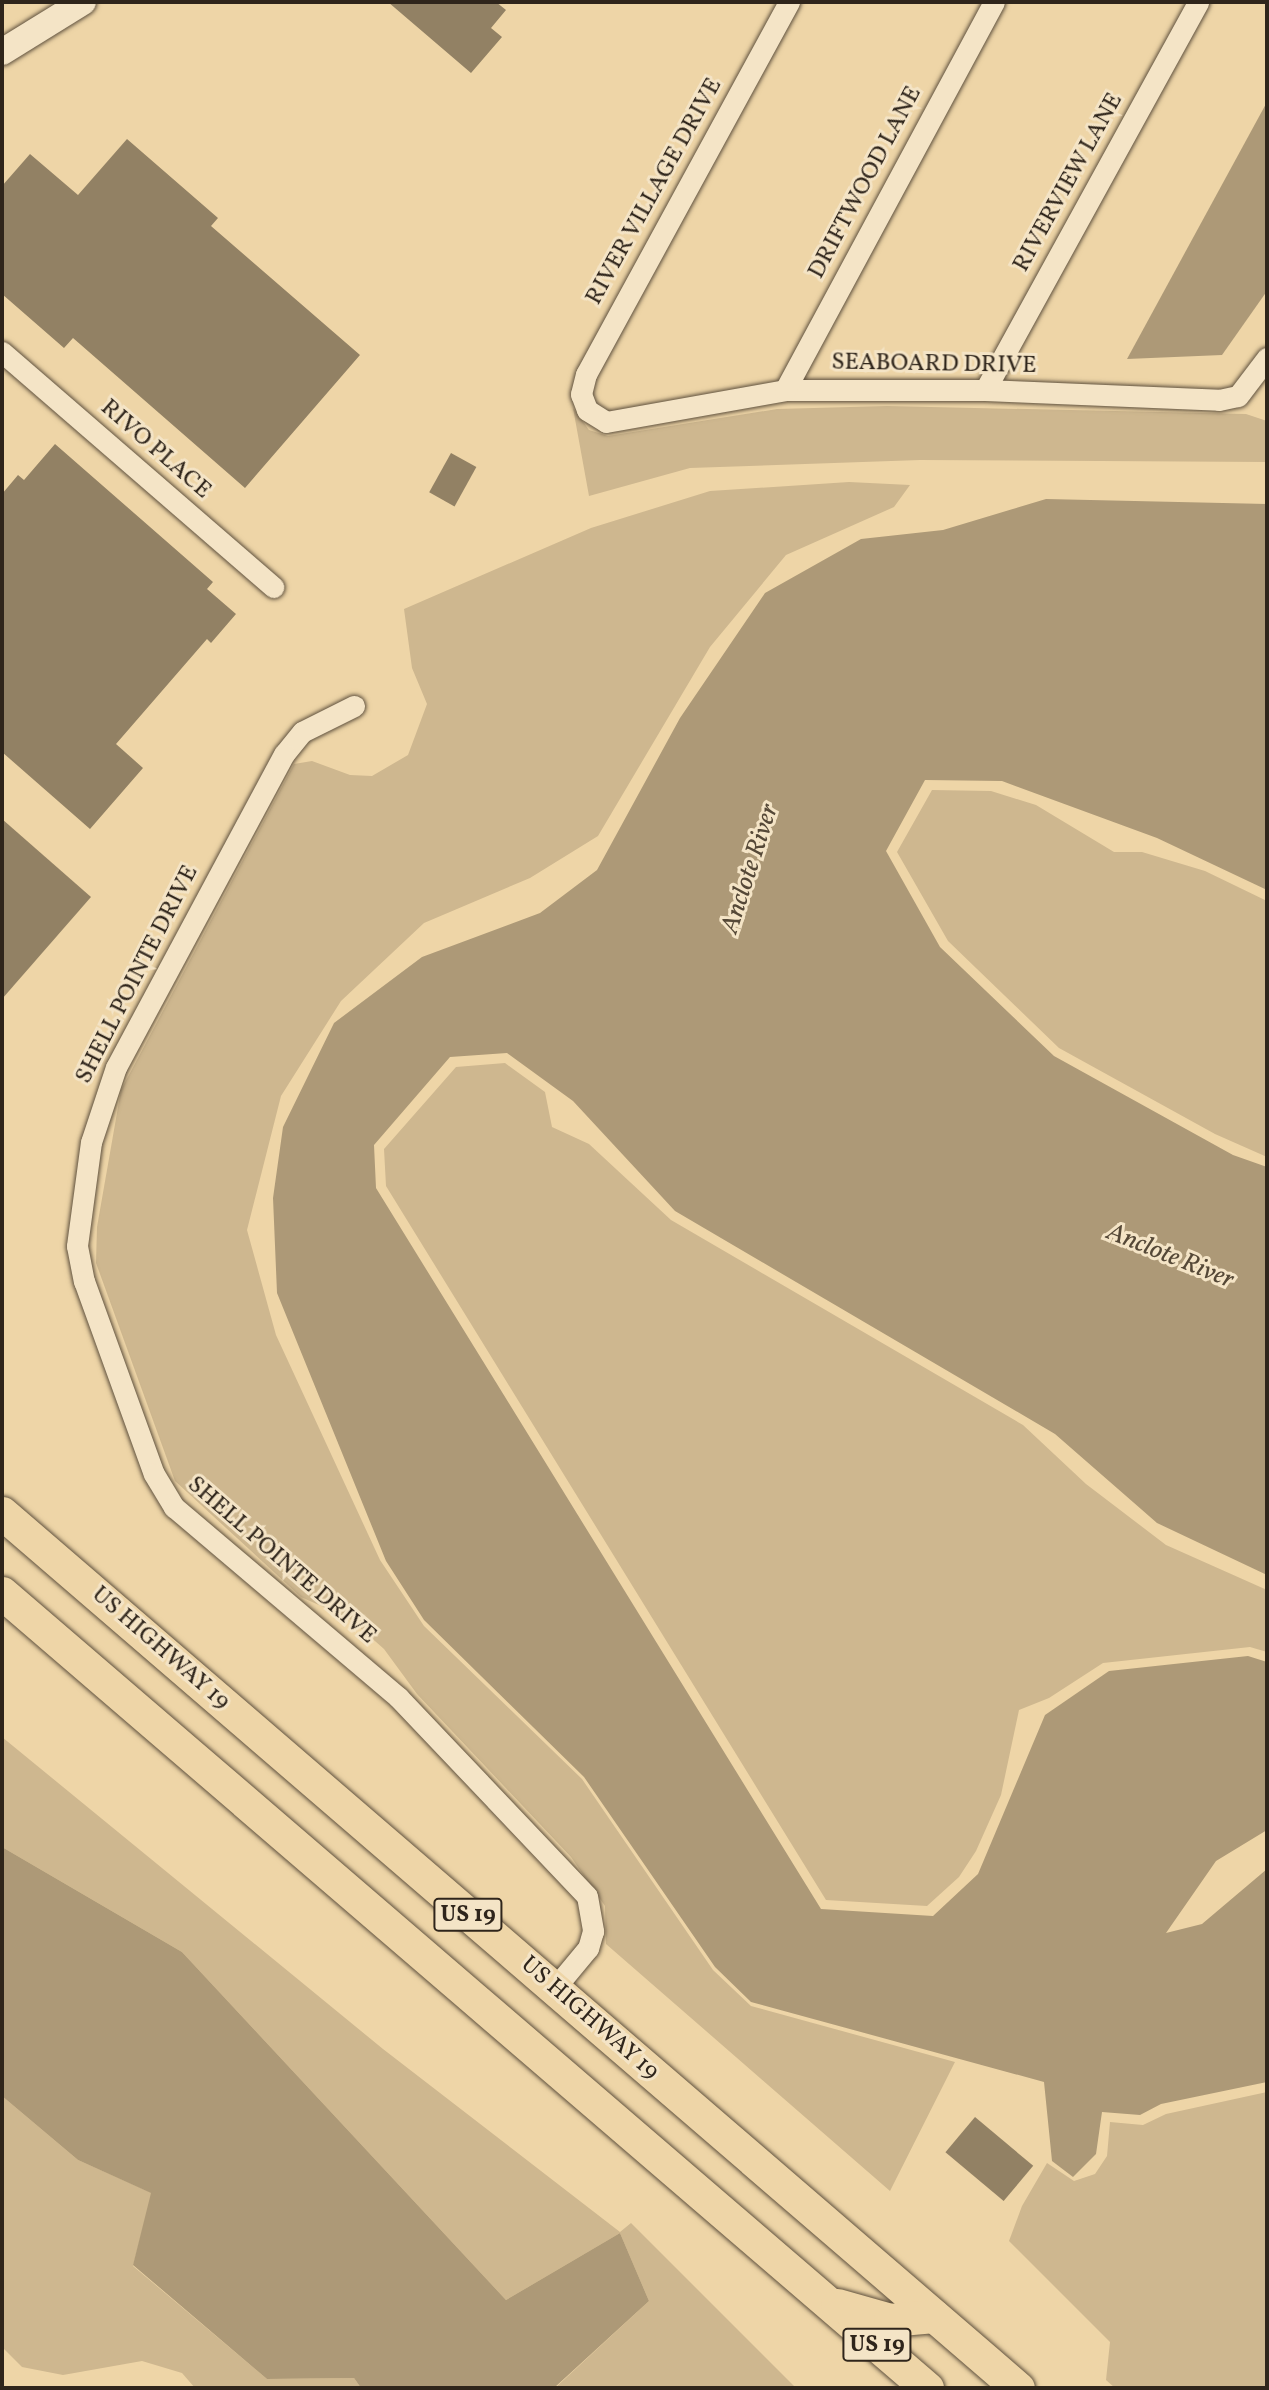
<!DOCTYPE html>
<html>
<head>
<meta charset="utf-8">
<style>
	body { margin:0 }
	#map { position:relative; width:1269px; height:2390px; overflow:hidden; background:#eed5a7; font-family:Vollkorn,serif }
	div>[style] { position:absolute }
	.green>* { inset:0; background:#ceb78f }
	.water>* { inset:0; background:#ad9977 }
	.building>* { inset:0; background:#928164; transform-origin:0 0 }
	.roads { filter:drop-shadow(0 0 2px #5f513e) drop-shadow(0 0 2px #5f513e) }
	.minor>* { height:21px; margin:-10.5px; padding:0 10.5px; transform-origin:10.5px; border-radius:10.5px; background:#f4e4c6 }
	.tertiary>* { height:26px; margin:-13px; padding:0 13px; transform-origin:13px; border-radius:13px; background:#f4e4c6 }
	.trunk>* { height:33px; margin:-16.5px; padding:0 16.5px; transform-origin:16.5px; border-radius:16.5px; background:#eed5a7 }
	span { translate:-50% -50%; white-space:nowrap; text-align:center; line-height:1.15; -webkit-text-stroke:6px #f4e4c6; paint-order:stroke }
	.shield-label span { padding:2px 5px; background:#f4e4c6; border:2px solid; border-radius:5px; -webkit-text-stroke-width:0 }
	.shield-label { font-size:23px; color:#2f251b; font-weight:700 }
	.street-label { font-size:24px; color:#2f251b }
	.water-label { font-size:26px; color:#554837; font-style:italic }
	.frame { position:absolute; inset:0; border:4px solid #2f251b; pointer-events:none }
</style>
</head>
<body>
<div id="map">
	<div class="green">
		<div style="clip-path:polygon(887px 406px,1246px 414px,1267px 421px,1267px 462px,920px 460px,690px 468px,589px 496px,573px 408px,589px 430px,608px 436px,777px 409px)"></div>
		<div style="clip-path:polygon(849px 482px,910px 485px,894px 507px,786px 555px,710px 647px,598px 836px,530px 878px,424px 923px,341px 1001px,281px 1096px,247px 1230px,276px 1335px,380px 1560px,424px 1626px,582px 1779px,713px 1970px,751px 2006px,955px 2062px,890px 2191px,606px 1944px,605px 1906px,571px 1857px,417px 1694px,384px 1649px,350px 1619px,301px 1597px,175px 1481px,96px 1263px,97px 1227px,121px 1090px,294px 764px,312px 761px,350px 775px,372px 776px,408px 755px,427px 704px,412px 668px,404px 609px,591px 528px,710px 491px)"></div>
		<div style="clip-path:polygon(932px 790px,991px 791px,1036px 805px,1114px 852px,1142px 852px,1205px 871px,1267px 901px,1267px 1157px,1215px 1134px,1059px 1048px,948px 941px,897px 852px)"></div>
		<div style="clip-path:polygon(505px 1063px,545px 1092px,552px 1127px,589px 1144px,671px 1220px,1023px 1425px,1086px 1484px,1166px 1545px,1267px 1590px,1267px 1652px,1250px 1647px,1103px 1663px,1049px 1698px,1019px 1710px,1001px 1795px,976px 1851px,959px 1877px,927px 1906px,826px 1900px,386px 1186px,384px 1149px,456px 1067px)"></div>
		<div style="clip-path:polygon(2px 1737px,383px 2049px,620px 2232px,631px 2223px,796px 2388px,555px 2388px,649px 2301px,620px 2233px,506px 2300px,182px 1952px,2px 1847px)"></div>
		<div style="clip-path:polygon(1267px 2092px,1267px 2388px,1115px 2388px,1106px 2380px,1110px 2342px,1009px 2241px,1022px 2206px,1047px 2163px,1074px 2181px,1095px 2174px,1107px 2156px,1110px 2122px,1143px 2125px,1166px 2114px)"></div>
		<div style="clip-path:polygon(2px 2096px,78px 2160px,152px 2193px,133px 2266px,267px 2379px,354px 2378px,361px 2388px,195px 2388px,182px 2373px,142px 2361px,63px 2375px,22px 2367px,2px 2347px)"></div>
	</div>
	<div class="water">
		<div style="clip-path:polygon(1267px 102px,1267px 291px,1222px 355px,1127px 359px)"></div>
		<div style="clip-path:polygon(1046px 499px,1267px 504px,1267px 890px,1157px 838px,1002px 781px,925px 780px,886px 851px,940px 947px,1054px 1056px,1233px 1155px,1267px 1167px,1267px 1575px,1157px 1523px,1055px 1434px,675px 1211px,573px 1101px,507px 1053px,450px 1057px,374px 1145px,376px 1188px,821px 1909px,933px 1916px,978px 1874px,1045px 1715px,1109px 1671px,1248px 1656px,1267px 1662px,1267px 1830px,1216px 1861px,1166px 1933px,1202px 1924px,1267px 1869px,1267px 2082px,1161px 2104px,1140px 2115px,1102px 2112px,1096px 2154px,1073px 2177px,1052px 2161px,1044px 2082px,751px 2002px,715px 1967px,584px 1777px,424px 1620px,386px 1561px,277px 1293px,273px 1198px,283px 1127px,334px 1023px,422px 957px,540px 913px,597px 870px,680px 718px,765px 593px,861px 539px,943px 530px)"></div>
		<div style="clip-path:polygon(2px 1847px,182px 1952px,506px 2300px,620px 2233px,649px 2301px,554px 2388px,361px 2388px,354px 2378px,267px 2379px,133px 2265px,151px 2193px,78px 2160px,2px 2096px)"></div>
	</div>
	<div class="building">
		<div style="clip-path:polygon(388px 2px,496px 2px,506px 10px,491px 28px,502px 37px,471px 73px)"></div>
		<div style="clip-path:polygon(127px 139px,218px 218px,211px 226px,360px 355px,245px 488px,73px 338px,64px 348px,2px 294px,2px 186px,30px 154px,78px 195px)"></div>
		<div style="clip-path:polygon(55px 444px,213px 582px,207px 589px,236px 614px,211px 643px,207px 639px,116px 744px,143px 768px,90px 829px,2px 752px,2px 494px,18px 475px,24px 480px)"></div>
		<div style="left:451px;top:453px;width:29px;height:45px;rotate:29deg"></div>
		<div style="clip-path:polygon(2px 819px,91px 897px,2px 999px)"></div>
		<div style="left:975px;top:2117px;width:76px;height:46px;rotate:40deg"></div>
	</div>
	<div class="roads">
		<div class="minor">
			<div style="left:789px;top:2px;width:424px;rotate:118.6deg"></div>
			<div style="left:586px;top:374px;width:21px;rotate:104deg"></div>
			<div style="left:581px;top:394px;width:17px;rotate:69deg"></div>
			<div style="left:587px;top:410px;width:22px;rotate:32deg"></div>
			<div style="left:606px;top:422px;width:182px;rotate:-10.1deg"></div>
			<div style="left:785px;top:390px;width:200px"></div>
			<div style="left:985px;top:390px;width:234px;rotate:2.4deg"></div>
			<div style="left:1219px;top:400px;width:19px;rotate:-12deg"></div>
			<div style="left:1238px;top:396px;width:48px;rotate:-52.7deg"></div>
			<div style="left:2px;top:352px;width:359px;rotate:40.9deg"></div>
			<div style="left:785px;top:390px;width:441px;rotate:-61.7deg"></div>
			<div style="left:985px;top:390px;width:443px;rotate:-61.2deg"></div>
			<div style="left:354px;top:706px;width:58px;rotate:153.4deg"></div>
			<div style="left:302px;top:732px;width:28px;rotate:129deg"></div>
			<div style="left:284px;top:754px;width:355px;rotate:118.2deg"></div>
			<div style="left:116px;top:1067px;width:79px;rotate:108.4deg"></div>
			<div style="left:91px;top:1142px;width:105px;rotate:97.7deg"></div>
			<div style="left:77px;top:1246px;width:36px;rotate:79deg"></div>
			<div style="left:84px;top:1281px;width:205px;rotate:70.1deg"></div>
			<div style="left:154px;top:1474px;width:39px;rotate:59deg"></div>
			<div style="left:174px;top:1507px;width:294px;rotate:40.3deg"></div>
			<div style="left:398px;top:1697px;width:274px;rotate:46.5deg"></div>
			<div style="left:587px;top:1896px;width:36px;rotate:80deg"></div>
			<div style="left:593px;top:1931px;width:18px;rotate:106deg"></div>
			<div style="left:588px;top:1948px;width:53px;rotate:129.7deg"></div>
		</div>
		<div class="tertiary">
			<div style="left:2px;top:52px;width:95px;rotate:-31.7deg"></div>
		</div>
		<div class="trunk">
			<div style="left:2px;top:1513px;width:1341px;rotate:40.74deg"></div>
			<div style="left:2px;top:1593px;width:1220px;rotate:40.68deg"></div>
			<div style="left:837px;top:2305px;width:55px;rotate:15.8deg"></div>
			<div style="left:890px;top:2320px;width:44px;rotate:-5.2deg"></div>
		</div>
	</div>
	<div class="shield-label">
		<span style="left:468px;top:1915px">US 19</span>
		<span style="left:877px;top:2345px">US 19</span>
	</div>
	<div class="street-label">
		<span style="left:866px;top:183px;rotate:-62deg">DRIFTWOOD LANE</span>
		<span style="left:1069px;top:183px;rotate:-61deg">RIVERVIEW LANE</span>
		<span style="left:655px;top:192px;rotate:-61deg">RIVER VILLAGE DRIVE</span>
		<span style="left:934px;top:365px;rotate:1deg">SEABOARD DRIVE</span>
		<span style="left:155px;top:450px;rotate:41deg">RIVO PLACE</span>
		<span style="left:138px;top:975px;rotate:-63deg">SHELL POINTE DRIVE</span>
		<span style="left:281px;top:1561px;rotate:41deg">SHELL POINTE DRIVE</span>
		<span style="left:160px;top:1649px;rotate:41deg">US HIGHWAY 19</span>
		<span style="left:589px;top:2019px;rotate:41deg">US HIGHWAY 19</span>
	</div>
	<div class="water-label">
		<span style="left:751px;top:869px;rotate:-72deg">Anclote River</span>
		<span style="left:1170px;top:1257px;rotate:22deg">Anclote River</span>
	</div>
	<div class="frame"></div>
</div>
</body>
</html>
